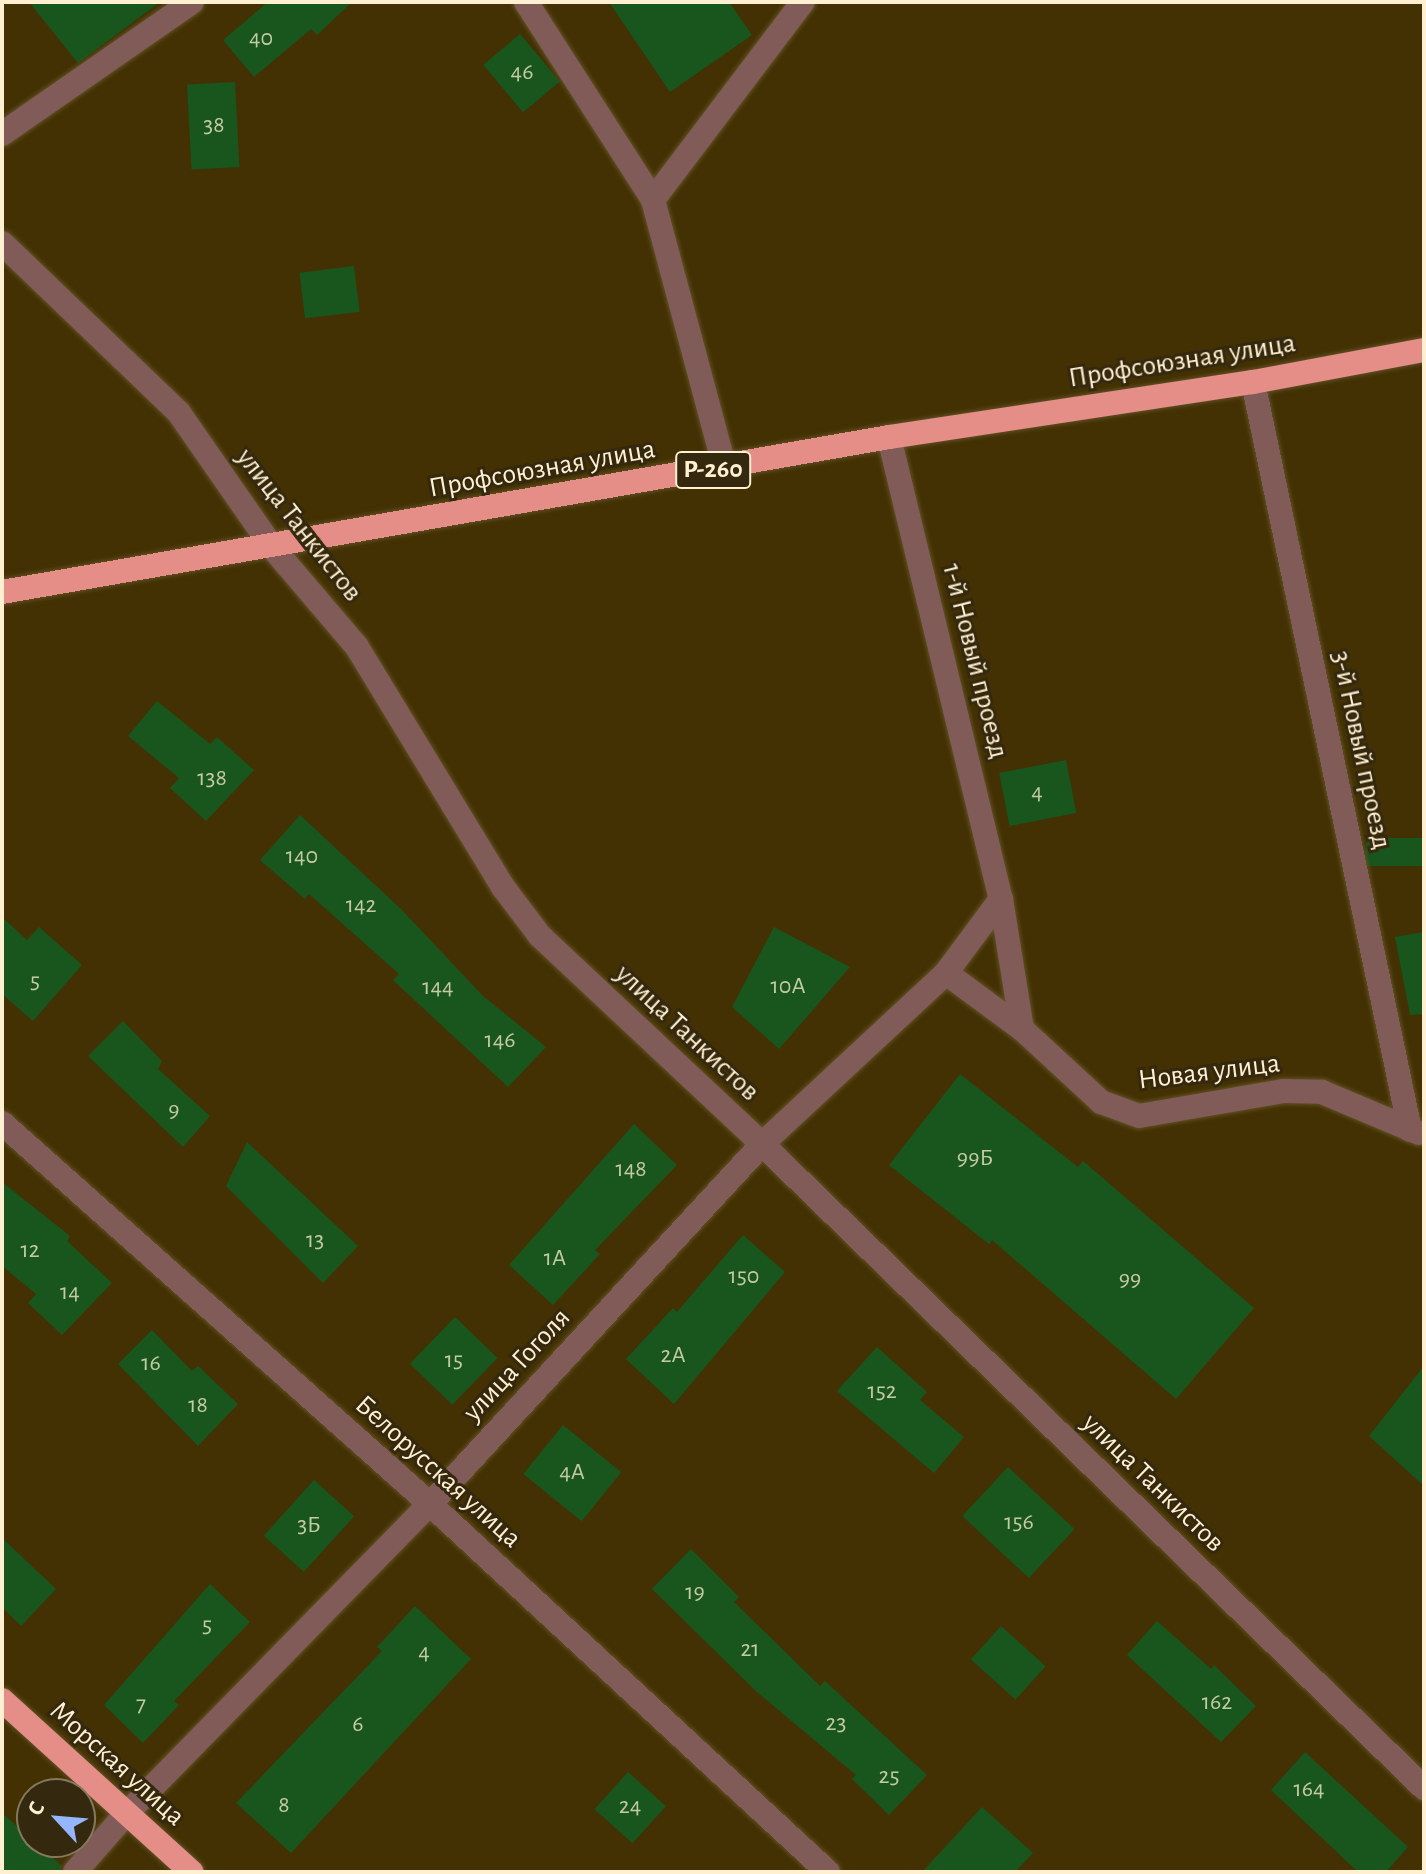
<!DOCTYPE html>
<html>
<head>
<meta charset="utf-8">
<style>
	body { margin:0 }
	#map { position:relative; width:1426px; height:1874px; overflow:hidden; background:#433103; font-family:"Alegreya Sans",sans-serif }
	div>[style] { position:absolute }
	.building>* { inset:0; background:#18561d; transform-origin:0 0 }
	.roads { filter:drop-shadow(0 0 2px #615024) drop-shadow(0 0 2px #615024) }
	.street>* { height:24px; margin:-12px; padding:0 12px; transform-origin:12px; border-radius:12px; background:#805b58 }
	.highway>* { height:24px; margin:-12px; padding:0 12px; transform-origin:12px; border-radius:12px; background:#e58d87 }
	span { translate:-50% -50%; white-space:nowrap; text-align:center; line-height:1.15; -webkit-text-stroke:6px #34280f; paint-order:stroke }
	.number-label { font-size:24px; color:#c5caa4 }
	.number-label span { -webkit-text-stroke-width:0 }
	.shield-label span { padding:2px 6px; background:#34280f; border:2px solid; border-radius:6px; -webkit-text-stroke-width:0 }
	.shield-label { font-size:26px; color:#fff0d1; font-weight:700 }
	.street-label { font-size:28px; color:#fff0d1 }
	.frame { position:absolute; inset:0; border:4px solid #fff0d1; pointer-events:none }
	.north { position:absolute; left:16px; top:1778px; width:80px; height:80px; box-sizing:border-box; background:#34280f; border:2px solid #85785d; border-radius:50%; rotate:296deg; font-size:22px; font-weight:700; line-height:32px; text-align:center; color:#fff0d1 }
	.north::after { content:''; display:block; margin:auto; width:28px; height:36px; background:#95b6fd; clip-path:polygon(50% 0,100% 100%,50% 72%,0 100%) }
</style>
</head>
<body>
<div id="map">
	<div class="building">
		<div style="clip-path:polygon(29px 2px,160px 2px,78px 63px)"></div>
		<div style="clip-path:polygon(268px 2px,352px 2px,317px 35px,311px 29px,254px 77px,223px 40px)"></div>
		<div style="clip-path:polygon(609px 2px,729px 2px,752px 35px,670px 92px)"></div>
		<div style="left:520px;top:34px;width:62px;height:48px;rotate:50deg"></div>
		<div style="left:235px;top:82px;width:85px;height:48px;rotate:87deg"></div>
		<div style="left:354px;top:266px;width:46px;height:55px;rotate:83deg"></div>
		<div style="clip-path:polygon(157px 701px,210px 744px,217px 737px,254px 770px,206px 821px,170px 788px,179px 778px,128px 736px)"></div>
		<div style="left:1066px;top:760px;width:54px;height:68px;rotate:79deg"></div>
		<div style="clip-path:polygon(300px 815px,401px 909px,483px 996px,546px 1047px,508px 1087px,393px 980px,399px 974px,309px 894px,305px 899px,260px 860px)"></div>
		<div style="left:1424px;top:838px;width:28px;height:58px;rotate:90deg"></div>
		<div style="clip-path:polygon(2px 917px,27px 940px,39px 927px,82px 965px,33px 1021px,2px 994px)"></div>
		<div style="clip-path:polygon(774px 927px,850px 967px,779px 1049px,732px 1007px)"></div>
		<div style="clip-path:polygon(1424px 932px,1424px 1014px,1410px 1015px,1395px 937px)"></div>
		<div style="clip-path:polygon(123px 1021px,162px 1061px,158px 1069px,210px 1116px,183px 1147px,88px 1056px)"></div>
		<div style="clip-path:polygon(960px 1074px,1078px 1167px,1083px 1161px,1254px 1308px,1176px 1399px,992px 1240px,989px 1244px,889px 1165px)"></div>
		<div style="clip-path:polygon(634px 1124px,677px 1165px,595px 1250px,600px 1254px,553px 1305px,509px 1265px)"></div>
		<div style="clip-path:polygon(247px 1142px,358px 1246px,323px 1283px,226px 1186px)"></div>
		<div style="clip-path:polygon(2px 1182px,70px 1236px,67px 1241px,112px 1283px,62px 1335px,28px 1303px,36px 1294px,2px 1266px)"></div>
		<div style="clip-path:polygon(743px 1235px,785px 1272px,674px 1404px,626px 1359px,673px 1308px,677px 1312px)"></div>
		<div style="left:455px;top:1317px;width:59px;height:65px;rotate:44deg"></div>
		<div style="clip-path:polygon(152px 1330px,192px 1371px,198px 1366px,238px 1404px,198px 1446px,118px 1364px)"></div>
		<div style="clip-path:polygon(877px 1347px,927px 1392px,920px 1400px,964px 1437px,934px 1473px,837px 1391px)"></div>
		<div style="clip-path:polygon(1424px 1366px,1424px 1486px,1369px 1436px)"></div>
		<div style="left:563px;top:1425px;width:75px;height:63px;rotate:39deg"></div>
		<div style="left:1008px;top:1467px;width:91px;height:67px;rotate:43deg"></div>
		<div style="left:314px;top:1480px;width:54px;height:75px;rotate:42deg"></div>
		<div style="clip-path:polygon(2px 1538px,56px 1589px,21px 1626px,2px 1607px)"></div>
		<div style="clip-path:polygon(691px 1549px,739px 1597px,734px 1602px,820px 1686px,825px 1681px,927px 1775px,889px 1815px,852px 1779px,856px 1775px,757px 1692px,652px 1589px)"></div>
		<div style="clip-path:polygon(210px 1584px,250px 1622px,174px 1701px,179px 1705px,143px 1743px,104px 1705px)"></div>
		<div style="clip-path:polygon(415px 1606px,471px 1659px,291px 1853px,236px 1803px,382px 1651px,377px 1647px)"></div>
		<div style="clip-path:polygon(1157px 1621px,1211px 1669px,1214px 1665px,1256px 1706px,1221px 1742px,1127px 1655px)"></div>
		<div style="left:1001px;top:1626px;width:60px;height:45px;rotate:42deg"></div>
		<div style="clip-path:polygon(1305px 1752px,1408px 1847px,1386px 1872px,1358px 1872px,1271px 1790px)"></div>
		<div style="left:628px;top:1772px;width:51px;height:50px;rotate:42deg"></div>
		<div style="clip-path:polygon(982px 1807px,1033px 1853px,1015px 1872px,922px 1872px)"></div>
		<div style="clip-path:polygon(2px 1813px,62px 1866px,60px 1872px,2px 1872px)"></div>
	</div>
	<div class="roads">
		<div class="street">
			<div style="left:526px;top:2px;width:235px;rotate:57.3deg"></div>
			<div style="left:653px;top:200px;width:278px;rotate:75deg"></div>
			<div style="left:2px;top:134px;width:231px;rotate:-34.8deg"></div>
			<div style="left:653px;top:200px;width:248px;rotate:-52.9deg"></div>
			<div style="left:2px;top:243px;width:245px;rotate:43.8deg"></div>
			<div style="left:179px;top:413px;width:163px;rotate:55.2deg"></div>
			<div style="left:272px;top:547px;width:131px;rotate:49.6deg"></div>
			<div style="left:357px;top:647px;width:281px;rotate:58.7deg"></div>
			<div style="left:503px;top:887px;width:61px;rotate:52.9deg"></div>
			<div style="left:540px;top:936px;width:304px;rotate:43.1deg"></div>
			<div style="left:762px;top:1144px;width:924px;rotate:44.21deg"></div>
			<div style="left:1253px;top:382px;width:764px;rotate:78.15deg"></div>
			<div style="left:889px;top:437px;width:475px;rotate:76.4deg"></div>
			<div style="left:1001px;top:899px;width:132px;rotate:80.8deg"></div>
			<div style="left:946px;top:973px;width:94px;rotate:36.4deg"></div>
			<div style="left:1022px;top:1029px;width:108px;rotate:42.7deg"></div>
			<div style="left:1101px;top:1102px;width:40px;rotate:20.2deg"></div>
			<div style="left:1139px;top:1116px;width:146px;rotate:-9.8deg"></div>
			<div style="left:1283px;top:1091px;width:39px;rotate:1deg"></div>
			<div style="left:1322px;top:1092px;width:105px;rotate:22.9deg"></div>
			<div style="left:2px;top:1123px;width:573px;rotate:41.68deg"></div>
			<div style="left:430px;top:1504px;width:542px;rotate:42.76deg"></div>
			<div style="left:75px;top:1872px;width:77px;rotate:-48.7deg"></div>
			<div style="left:126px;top:1814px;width:434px;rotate:-45.6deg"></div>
			<div style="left:430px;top:1504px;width:490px;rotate:-47.3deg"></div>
			<div style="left:762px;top:1144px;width:251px;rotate:-42.9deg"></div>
			<div style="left:946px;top:973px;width:92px;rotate:-53.4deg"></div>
		</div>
		<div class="highway">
			<div style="left:2px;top:592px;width:900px;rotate:-9.91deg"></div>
			<div style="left:889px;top:437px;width:368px;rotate:-8.6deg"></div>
			<div style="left:1253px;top:382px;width:174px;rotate:-10.6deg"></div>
			<div style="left:2px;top:1700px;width:256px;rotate:42.2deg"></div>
		</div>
	</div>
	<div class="number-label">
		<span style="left:261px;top:39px">40</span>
		<span style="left:522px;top:73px">46</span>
		<span style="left:214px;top:126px">38</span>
		<span style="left:212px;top:779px">138</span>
		<span style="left:1037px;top:793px">4</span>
		<span style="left:302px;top:857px">140</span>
		<span style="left:361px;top:906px">142</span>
		<span style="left:35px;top:982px">5</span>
		<span style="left:788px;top:987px">10А</span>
		<span style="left:438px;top:988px">144</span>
		<span style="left:500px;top:1041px">146</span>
		<span style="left:174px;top:1111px">9</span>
		<span style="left:975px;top:1159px">99Б</span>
		<span style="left:631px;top:1170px">148</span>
		<span style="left:315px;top:1241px">13</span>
		<span style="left:30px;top:1251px">12</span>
		<span style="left:555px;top:1259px">1А</span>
		<span style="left:744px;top:1277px">150</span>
		<span style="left:1130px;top:1280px">99</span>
		<span style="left:70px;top:1293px">14</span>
		<span style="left:673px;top:1356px">2А</span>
		<span style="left:454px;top:1361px">15</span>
		<span style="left:151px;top:1364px">16</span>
		<span style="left:882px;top:1392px">152</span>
		<span style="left:198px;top:1406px">18</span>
		<span style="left:572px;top:1473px">4А</span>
		<span style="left:1019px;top:1523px">156</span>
		<span style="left:309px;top:1526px">3Б</span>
		<span style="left:695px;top:1593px">19</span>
		<span style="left:207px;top:1626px">5</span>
		<span style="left:750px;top:1650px">21</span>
		<span style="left:424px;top:1653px">4</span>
		<span style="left:1217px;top:1703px">162</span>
		<span style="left:141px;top:1705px">7</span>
		<span style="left:836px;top:1724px">23</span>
		<span style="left:358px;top:1725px">6</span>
		<span style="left:889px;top:1777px">25</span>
		<span style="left:1309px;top:1790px">164</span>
		<span style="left:284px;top:1806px">8</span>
		<span style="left:630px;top:1807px">24</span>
	</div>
	<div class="shield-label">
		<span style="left:713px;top:470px">Р-260</span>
	</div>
	<div class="street-label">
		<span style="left:1182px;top:361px;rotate:-9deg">Профсоюзная улица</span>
		<span style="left:542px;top:469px;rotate:-10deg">Профсоюзная улица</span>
		<span style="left:299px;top:525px;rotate:52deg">улица Танкистов</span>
		<span style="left:975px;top:661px;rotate:76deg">1-й Новый проезд</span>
		<span style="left:1361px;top:750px;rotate:78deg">3-й Новый проезд</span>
		<span style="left:687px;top:1033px;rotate:43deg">улица Танкистов</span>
		<span style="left:1209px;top:1072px;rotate:-7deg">Новая улица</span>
		<span style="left:517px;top:1365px;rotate:-47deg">улица Гоголя</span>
		<span style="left:438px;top:1472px;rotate:42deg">Белорусская улица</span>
		<span style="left:1153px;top:1483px;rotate:44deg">улица Танкистов</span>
		<span style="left:117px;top:1764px;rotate:42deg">Морская улица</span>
	</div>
	<div class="frame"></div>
	<div class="north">С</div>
</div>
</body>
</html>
